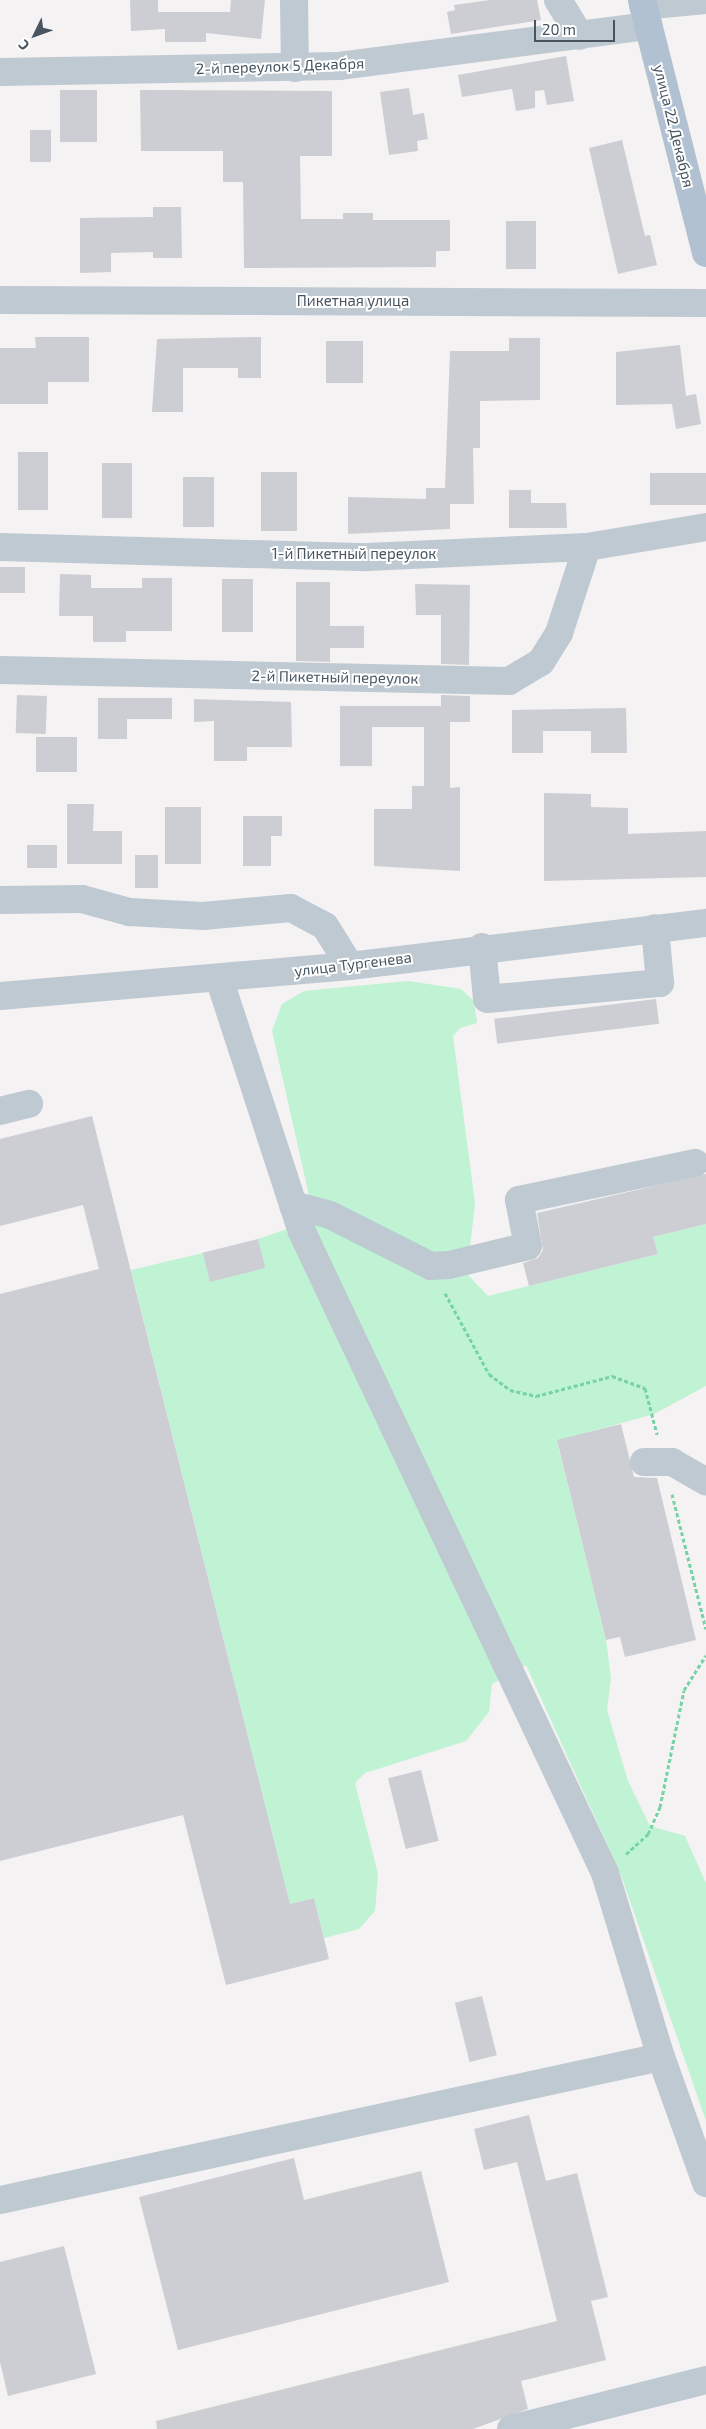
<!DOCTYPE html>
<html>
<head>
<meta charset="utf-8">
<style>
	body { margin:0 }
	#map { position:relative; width:706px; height:2429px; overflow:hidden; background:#f4f2f2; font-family:"Exo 2",sans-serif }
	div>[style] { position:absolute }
	.green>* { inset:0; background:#c0f2d4 }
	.building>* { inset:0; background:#ccced4; transform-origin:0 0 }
	.path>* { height:3px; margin-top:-1.5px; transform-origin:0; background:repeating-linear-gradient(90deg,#76d3a6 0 4px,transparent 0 6.5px) }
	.minor>* { height:28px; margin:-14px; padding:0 14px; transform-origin:14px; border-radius:14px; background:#bfc9d2 }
	.major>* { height:28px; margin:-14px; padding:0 14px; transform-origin:14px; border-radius:14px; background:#b1c1d1 }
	span { translate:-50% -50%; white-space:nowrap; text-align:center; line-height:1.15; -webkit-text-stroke:4px #fff; paint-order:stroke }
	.street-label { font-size:15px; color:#485561 }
	.north { position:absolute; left:10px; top:10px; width:50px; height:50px; -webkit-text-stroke:4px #fff; paint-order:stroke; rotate:228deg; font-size:14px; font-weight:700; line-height:20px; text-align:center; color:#485561 }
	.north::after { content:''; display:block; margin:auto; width:18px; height:22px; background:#485561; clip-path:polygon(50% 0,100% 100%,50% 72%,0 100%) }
	.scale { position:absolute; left:534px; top:20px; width:81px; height:22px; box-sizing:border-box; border:2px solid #485561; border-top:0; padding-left:6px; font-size:15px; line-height:18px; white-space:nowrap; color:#485561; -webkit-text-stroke:4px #fff; paint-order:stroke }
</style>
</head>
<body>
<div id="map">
	<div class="green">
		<div style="clip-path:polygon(408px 981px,461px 989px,474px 1001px,477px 1023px,460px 1028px,453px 1036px,475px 1203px,467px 1274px,488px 1296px,658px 1254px,653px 1237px,706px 1224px,706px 1386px,654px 1414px,557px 1441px,606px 1640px,611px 1678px,607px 1710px,628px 1781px,650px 1826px,685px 1836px,706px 1883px,706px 2121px,621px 1875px,526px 1665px,492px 1684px,489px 1712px,466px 1741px,365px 1773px,355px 1783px,378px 1874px,375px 1911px,359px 1929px,324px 1938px,314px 1898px,290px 1904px,131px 1270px,203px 1253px,211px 1281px,264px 1268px,258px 1239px,311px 1221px,312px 1209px,272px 1031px,282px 1004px,304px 991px)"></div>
	</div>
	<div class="building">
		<div style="clip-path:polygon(130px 0,158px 0,158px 12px,230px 12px,231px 0,265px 0,261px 39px,206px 33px,206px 42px,165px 42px,165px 29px,131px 31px)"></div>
		<div style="clip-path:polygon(490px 0,537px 0,541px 20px,451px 34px,447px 12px,455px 10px,454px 5px)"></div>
		<div style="clip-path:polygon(566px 56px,574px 101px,547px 105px,544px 90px,535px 91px,535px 108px,516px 111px,512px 89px,462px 97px,458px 75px)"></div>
		<div style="clip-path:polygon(409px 88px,413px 115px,424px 113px,428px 139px,417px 141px,418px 151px,389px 155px,380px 92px)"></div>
		<div style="left:60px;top:90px;width:37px;height:52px"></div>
		<div style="clip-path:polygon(140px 90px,332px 91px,332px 156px,300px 156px,301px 219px,343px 219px,343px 213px,373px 213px,373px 220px,450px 220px,450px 251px,436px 251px,436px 267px,244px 268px,243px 182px,223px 182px,223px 151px,141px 151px)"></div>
		<div style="left:30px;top:130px;width:21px;height:32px"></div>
		<div style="clip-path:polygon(622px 140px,645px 236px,650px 235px,657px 265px,618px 274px,589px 148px)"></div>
		<div style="clip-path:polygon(153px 207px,181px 207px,182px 258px,153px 258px,153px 252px,111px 253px,111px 272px,80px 273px,80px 218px,153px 217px)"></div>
		<div style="left:506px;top:221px;width:30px;height:48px"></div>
		<div style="clip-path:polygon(35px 337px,89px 337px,89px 382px,48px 382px,48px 404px,0 404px,0 348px,36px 348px)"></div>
		<div style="clip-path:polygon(261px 337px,261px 378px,238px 378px,238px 368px,183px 368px,183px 412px,152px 412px,157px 339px)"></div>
		<div style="clip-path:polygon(509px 338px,540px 338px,540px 400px,480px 401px,480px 448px,473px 448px,474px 504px,450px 504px,450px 529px,348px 534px,348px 497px,426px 499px,426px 488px,445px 488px,450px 351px,509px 351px)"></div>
		<div style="left:326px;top:341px;width:37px;height:42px"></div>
		<div style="clip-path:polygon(680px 345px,686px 396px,696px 394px,701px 424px,676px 429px,672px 404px,616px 405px,616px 352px)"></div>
		<div style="left:18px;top:452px;width:30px;height:58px"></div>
		<div style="left:102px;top:463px;width:30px;height:55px"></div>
		<div style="left:261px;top:472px;width:36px;height:59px"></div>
		<div style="left:706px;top:473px;width:32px;height:56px;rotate:90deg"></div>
		<div style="left:183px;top:477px;width:31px;height:50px"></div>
		<div style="clip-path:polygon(509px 490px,531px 490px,531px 503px,566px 503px,567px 528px,509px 528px)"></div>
		<div style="left:0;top:567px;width:25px;height:26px"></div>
		<div style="clip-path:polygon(60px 574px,91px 575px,91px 588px,142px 588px,142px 578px,172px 578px,172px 631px,126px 631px,126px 642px,93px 642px,93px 616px,59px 616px)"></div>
		<div style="left:222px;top:579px;width:31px;height:53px"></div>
		<div style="clip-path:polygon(296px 582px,330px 582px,330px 626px,364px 626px,364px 648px,330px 648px,330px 662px,296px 661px)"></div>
		<div style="clip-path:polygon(415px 584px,470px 585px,469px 665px,441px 664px,441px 615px,416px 615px)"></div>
		<div style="left:17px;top:695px;width:30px;height:38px;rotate:2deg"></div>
		<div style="clip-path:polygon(441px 695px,470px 696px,470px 722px,450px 722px,450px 788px,460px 787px,460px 871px,374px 866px,374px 809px,412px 809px,412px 786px,424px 786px,424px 727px,372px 727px,372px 766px,340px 766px,340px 706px,441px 706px)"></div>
		<div style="clip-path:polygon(98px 698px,172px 698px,172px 719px,127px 719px,127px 739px,98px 739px)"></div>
		<div style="clip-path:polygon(194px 699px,291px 702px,292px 747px,247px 747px,247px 761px,214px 761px,214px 721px,194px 722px)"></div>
		<div style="clip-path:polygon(626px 708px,627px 753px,591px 753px,591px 731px,543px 731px,543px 753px,512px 753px,512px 710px)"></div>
		<div style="left:36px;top:737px;width:41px;height:35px"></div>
		<div style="clip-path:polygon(544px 793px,591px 794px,591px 807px,628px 808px,628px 834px,706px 831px,706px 877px,544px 881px)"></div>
		<div style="clip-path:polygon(67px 804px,94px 804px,93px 831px,122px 831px,122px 864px,67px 864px)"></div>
		<div style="left:165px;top:807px;width:36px;height:57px"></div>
		<div style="clip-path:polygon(243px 816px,282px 816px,282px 836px,271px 836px,271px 866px,243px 866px)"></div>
		<div style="left:27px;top:845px;width:30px;height:23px"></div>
		<div style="left:135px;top:855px;width:23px;height:33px"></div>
		<div style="left:656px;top:999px;width:25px;height:163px;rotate:83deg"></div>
		<div style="clip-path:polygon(92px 1116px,290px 1904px,314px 1898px,329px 1959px,226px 1985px,183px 1815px,0 1861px,0 1294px,99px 1269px,83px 1205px,0 1226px,0 1139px)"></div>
		<div style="clip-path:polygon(706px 1174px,706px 1224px,653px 1237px,658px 1254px,529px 1286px,523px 1263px,538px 1258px,543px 1250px,537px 1213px)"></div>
		<div style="left:258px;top:1239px;width:30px;height:57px;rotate:76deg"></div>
		<div style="clip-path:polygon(621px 1424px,634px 1477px,657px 1478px,696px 1640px,625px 1657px,620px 1637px,606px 1640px,557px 1440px)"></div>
		<div style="left:421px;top:1770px;width:73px;height:34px;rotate:76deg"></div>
		<div style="left:482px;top:1996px;width:61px;height:28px;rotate:76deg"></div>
		<div style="clip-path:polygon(529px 2115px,546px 2181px,577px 2173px,608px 2297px,591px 2301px,606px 2360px,521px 2381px,528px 2409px,473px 2429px,157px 2429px,156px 2421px,557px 2321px,517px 2162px,484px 2170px,474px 2129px)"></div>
		<div style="clip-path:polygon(294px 2158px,304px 2200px,421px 2171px,449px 2282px,178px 2350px,139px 2197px)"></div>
		<div style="clip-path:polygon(64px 2246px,96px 2374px,8px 2396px,0 2362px,0 2262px)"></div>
	</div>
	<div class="path">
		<div style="left:445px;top:1293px;width:92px;rotate:61.5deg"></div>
		<div style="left:489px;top:1374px;width:26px;rotate:37deg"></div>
		<div style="left:510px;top:1390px;width:27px;rotate:13deg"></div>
		<div style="left:536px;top:1396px;width:79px;rotate:-14.7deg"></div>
		<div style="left:612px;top:1376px;width:35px;rotate:20deg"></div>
		<div style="left:645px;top:1388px;width:48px;rotate:75.4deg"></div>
		<div style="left:672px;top:1494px;width:139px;rotate:75.9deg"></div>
		<div style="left:626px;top:1854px;width:30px;rotate:-42deg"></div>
		<div style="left:648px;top:1834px;width:30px;rotate:-66deg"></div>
		<div style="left:660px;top:1807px;width:119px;rotate:-78.4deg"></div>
		<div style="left:684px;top:1690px;width:41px;rotate:-57.8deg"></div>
	</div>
	<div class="minor">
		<div style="left:294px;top:0;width:68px;rotate:89.2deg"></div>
		<div style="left:558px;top:0;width:42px;rotate:58.6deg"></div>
		<div style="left:643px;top:6px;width:63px;rotate:-5.4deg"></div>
		<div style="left:0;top:72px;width:339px;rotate:-1deg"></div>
		<div style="left:339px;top:66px;width:312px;rotate:-7.4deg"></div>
		<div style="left:0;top:300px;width:706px;rotate:0.24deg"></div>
		<div style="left:0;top:547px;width:367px;rotate:1.6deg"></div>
		<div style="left:367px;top:557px;width:220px;rotate:-2.6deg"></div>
		<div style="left:587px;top:547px;width:121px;rotate:-9.5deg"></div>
		<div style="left:0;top:670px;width:509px;rotate:1.24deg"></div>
		<div style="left:509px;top:681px;width:37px;rotate:-31deg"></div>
		<div style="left:541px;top:662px;width:34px;rotate:-58deg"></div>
		<div style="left:559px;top:633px;width:90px;rotate:-72deg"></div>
		<div style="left:0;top:900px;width:82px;rotate:-0.7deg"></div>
		<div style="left:82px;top:899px;width:49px;rotate:15.5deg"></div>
		<div style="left:129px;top:912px;width:74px;rotate:3.1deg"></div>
		<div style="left:203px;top:916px;width:88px;rotate:-5.2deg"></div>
		<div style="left:291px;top:908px;width:38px;rotate:28deg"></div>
		<div style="left:325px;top:926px;width:47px;rotate:58deg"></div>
		<div style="left:482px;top:947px;width:52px;rotate:84.5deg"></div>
		<div style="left:487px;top:999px;width:174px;rotate:-5.3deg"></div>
		<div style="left:660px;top:983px;width:55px;rotate:-95.2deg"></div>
		<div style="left:219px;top:978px;width:267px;rotate:71.9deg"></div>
		<div style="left:302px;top:1232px;width:709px;rotate:64.7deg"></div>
		<div style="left:605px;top:1873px;width:192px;rotate:73.1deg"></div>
		<div style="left:661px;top:2057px;width:134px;rotate:70.3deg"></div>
		<div style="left:0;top:996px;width:351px;rotate:-4.9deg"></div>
		<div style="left:350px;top:966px;width:359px;rotate:-6.9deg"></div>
		<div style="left:0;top:1111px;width:30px;rotate:-14deg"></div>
		<div style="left:293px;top:1205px;width:38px;rotate:15deg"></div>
		<div style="left:330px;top:1215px;width:113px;rotate:26.8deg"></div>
		<div style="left:431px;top:1266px;width:18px;rotate:-3deg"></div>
		<div style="left:449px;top:1265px;width:81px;rotate:-13.5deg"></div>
		<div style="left:528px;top:1246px;width:47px;rotate:-101.1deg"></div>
		<div style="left:519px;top:1200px;width:180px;rotate:-11.9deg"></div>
		<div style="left:644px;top:1462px;width:28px"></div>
		<div style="left:672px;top:1462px;width:39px;rotate:30deg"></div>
		<div style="left:0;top:2200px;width:676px;rotate:-12.21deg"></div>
		<div style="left:511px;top:2429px;width:201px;rotate:-14.1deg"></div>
	</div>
	<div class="major">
		<div style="left:642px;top:0;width:261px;rotate:75.8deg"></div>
	</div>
	<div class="street-label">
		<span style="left:280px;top:66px;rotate:-2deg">2-й переулок 5 Декабря</span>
		<span style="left:674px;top:126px;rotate:76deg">улица 22 Декабря</span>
		<span style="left:353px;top:301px">Пикетная улица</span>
		<span style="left:354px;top:554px">1-й Пикетный переулок</span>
		<span style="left:335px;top:677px;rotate:1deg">2-й Пикетный переулок</span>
		<span style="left:353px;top:964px;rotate:-7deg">улица Тургенева</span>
	</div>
	<div class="north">С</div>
	<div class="scale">20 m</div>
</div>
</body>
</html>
